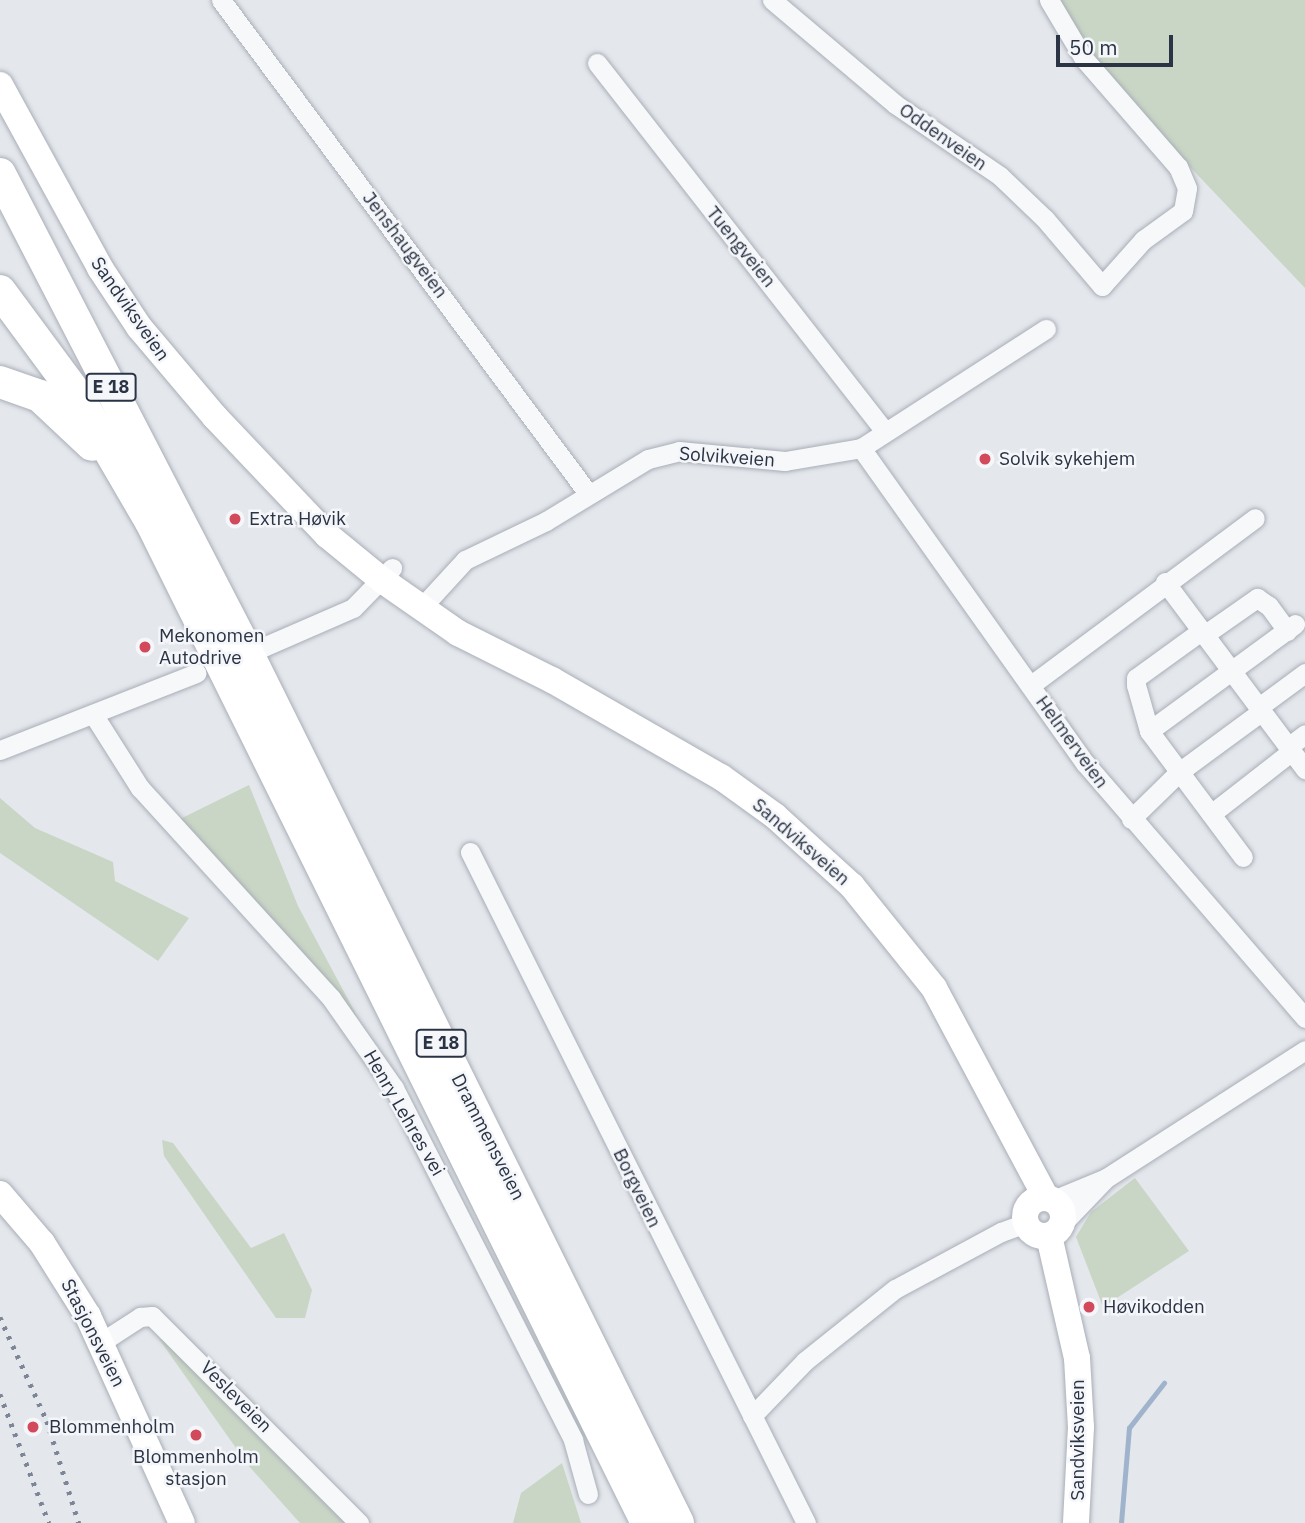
<!DOCTYPE html>
<html>
<head>
<meta charset="utf-8">
<style>
	body { margin:0 }
	#map { position:relative; width:1305px; height:1523px; overflow:hidden; background:#e4e7ec; font-family:"IBM Plex Sans",sans-serif }
	div>[style] { position:absolute }
	.green>* { inset:0; background:#c9d6c5 }
	.stream>* { height:4.5px; margin:-2.25px; padding:0 2.25px; transform-origin:2.25px; border-radius:2.25px; background:#9fb4cc }
	.roads { filter:drop-shadow(0 0 2px #a9aeb7) drop-shadow(0 0 2px #a9aeb7) }
	.minor>* { height:19px; margin:-9.5px; padding:0 9.5px; transform-origin:9.5px; border-radius:9.5px; background:#f7f8fa }
	.secondary>* { height:26px; margin:-13px; padding:0 13px; transform-origin:13px; border-radius:13px; background:#fff }
	.secondary>.ring { margin:-13px; padding:0; box-sizing:content-box; background:none; border:26px solid #fff; border-radius:50% }
	.trunk>* { height:32px; margin:-16px; padding:0 16px; transform-origin:16px; border-radius:16px; background:#fff }
	.rail>* { height:4.5px; margin-top:-2.25px; transform-origin:0; background:repeating-linear-gradient(90deg,#7d8696 0 3.5px,transparent 0 10.5px) }
	.dots>* { width:19px; height:19px; translate:-50% -50%; box-sizing:border-box; border:4px solid #f4f6f9; border-radius:50% }
	span { translate:-50% -50%; white-space:nowrap; text-align:center; line-height:1.15; -webkit-text-stroke:5px #f4f6f9; paint-order:stroke }
	.shield-label span { padding:2px 5px; background:#f4f6f9; border:2px solid; border-radius:5px; -webkit-text-stroke-width:0 }
	.shield-label { font-size:18px; color:#2b3445; font-weight:700 }
	.street-label { font-size:19px; color:#2b3445 }
	.poi-label { font-size:19px; color:#2b3445 }
	.left { translate:0 -50%; text-align:left }
	.scale { position:absolute; left:1056px; top:35px; width:117px; height:32px; box-sizing:border-box; border:4px solid #2b3445; border-top:0; padding-left:9px; font-size:21px; line-height:24px; white-space:nowrap; color:#2b3445; -webkit-text-stroke:5px #f4f6f9; paint-order:stroke }
</style>
</head>
<body>
<div id="map">
	<div class="green">
		<div style="clip-path:polygon(1055px 0,1305px 0,1305px 288px,1134px 108px,1064px 19px)"></div>
		<div style="clip-path:polygon(249px 785px,298px 906px,358px 1018px,180px 819px)"></div>
		<div style="clip-path:polygon(0 798px,35px 828px,113px 862px,115px 881px,189px 918px,158px 961px,0 853px)"></div>
		<div style="clip-path:polygon(162px 1140px,173px 1143px,251px 1248px,284px 1233px,312px 1290px,305px 1318px,276px 1318px,164px 1156px)"></div>
		<div style="clip-path:polygon(1135px 1178px,1189px 1251px,1103px 1307px,1076px 1237px,1091px 1212px)"></div>
		<div style="clip-path:polygon(159px 1339px,180px 1343px,355px 1523px,300px 1523px,248px 1465px)"></div>
		<div style="clip-path:polygon(562px 1463px,581px 1523px,513px 1523px,521px 1493px)"></div>
	</div>
	<div class="stream">
		<div style="left:1121px;top:1523px;width:95px;rotate:-85.2deg"></div>
		<div style="left:1129px;top:1428px;width:57px;rotate:-52.1deg"></div>
	</div>
	<div class="roads">
		<div class="minor">
			<div style="left:221px;top:0;width:613px;rotate:53.35deg"></div>
			<div style="left:772px;top:0;width:161px;rotate:40.2deg"></div>
			<div style="left:895px;top:104px;width:127px;rotate:34.4deg"></div>
			<div style="left:1000px;top:176px;width:62px;rotate:43.7deg"></div>
			<div style="left:1045px;top:219px;width:88px;rotate:49.6deg"></div>
			<div style="left:1102px;top:286px;width:62px;rotate:-48.3deg"></div>
			<div style="left:1143px;top:240px;width:49px;rotate:-35.9deg"></div>
			<div style="left:1183px;top:211px;width:23px;rotate:-80deg"></div>
			<div style="left:1187px;top:188px;width:23px;rotate:-113deg"></div>
			<div style="left:1178px;top:167px;width:143px;rotate:-131deg"></div>
			<div style="left:1084px;top:59px;width:69px;rotate:-120.7deg"></div>
			<div style="left:597px;top:63px;width:468px;rotate:52deg"></div>
			<div style="left:861px;top:448px;width:387px;rotate:54.6deg"></div>
			<div style="left:1085px;top:763px;width:337px;rotate:49.2deg"></div>
			<div style="left:1165px;top:582px;width:234px;rotate:53.2deg"></div>
			<div style="left:421px;top:608px;width:65px;rotate:-47.5deg"></div>
			<div style="left:465px;top:560px;width:90px;rotate:-25.7deg"></div>
			<div style="left:546px;top:521px;width:119px;rotate:-31.3deg"></div>
			<div style="left:648px;top:459px;width:32px;rotate:-14deg"></div>
			<div style="left:679px;top:451px;width:106px;rotate:5.4deg"></div>
			<div style="left:785px;top:461px;width:77px;rotate:-9.7deg"></div>
			<div style="left:861px;top:448px;width:220px;rotate:-32.8deg"></div>
			<div style="left:1201px;top:631px;width:80px;rotate:144.1deg"></div>
			<div style="left:1136px;top:678px;width:7px;rotate:90deg"></div>
			<div style="left:1136px;top:685px;width:48px;rotate:74.2deg"></div>
			<div style="left:1149px;top:731px;width:157px;rotate:53.3deg"></div>
			<div style="left:1204px;top:635px;width:65px;rotate:-34.9deg"></div>
			<div style="left:1257px;top:598px;width:14px;rotate:34deg"></div>
			<div style="left:1269px;top:606px;width:31px;rotate:54deg"></div>
			<div style="left:261px;top:648px;width:100px;rotate:-23.5deg"></div>
			<div style="left:353px;top:608px;width:56px;rotate:-45.7deg"></div>
			<div style="left:1031px;top:685px;width:279px;rotate:-36.7deg"></div>
			<div style="left:1259px;top:707px;width:57px;rotate:-36.5deg"></div>
			<div style="left:93px;top:714px;width:88px;rotate:57.6deg"></div>
			<div style="left:140px;top:788px;width:284px;rotate:47.7deg"></div>
			<div style="left:331px;top:998px;width:110px;rotate:55deg"></div>
			<div style="left:394px;top:1088px;width:395px;rotate:63deg"></div>
			<div style="left:573px;top:1440px;width:56px;rotate:74.5deg"></div>
			<div style="left:1149px;top:731px;width:181px;rotate:-36.2deg"></div>
			<div style="left:1288px;top:747px;width:21px;rotate:-37deg"></div>
			<div style="left:0;top:750px;width:211px;rotate:-21.4deg"></div>
			<div style="left:1211px;top:814px;width:103px;rotate:-37.9deg"></div>
			<div style="left:1131px;top:819px;width:67px;rotate:-44.4deg"></div>
			<div style="left:1179px;top:772px;width:103px;rotate:-36.3deg"></div>
			<div style="left:470px;top:852px;width:750px;rotate:63.4deg"></div>
			<div style="left:1053px;top:1200px;width:57px;rotate:-22.5deg"></div>
			<div style="left:1063px;top:1223px;width:62px;rotate:-46.3deg"></div>
			<div style="left:1106px;top:1178px;width:237px;rotate:-32.7deg"></div>
			<div style="left:100px;top:1343px;width:48px;rotate:-33deg"></div>
			<div style="left:140px;top:1317px;width:12px;rotate:-5deg"></div>
			<div style="left:152px;top:1316px;width:293px;rotate:45deg"></div>
			<div style="left:752px;top:1416px;width:76px;rotate:-46.1deg"></div>
			<div style="left:805px;top:1361px;width:115px;rotate:-38.7deg"></div>
			<div style="left:895px;top:1289px;width:120px;rotate:-28.3deg"></div>
			<div style="left:1001px;top:1232px;width:27px;rotate:-20deg"></div>
		</div>
		<div class="secondary">
			<div style="left:0;top:85px;width:209px;rotate:61.3deg"></div>
			<div style="left:100px;top:268px;width:71px;rotate:56.5deg"></div>
			<div style="left:139px;top:327px;width:118px;rotate:49.8deg"></div>
			<div style="left:215px;top:417px;width:163px;rotate:46.5deg"></div>
			<div style="left:327px;top:535px;width:71px;rotate:39.3deg"></div>
			<div style="left:382px;top:580px;width:93px;rotate:34.9deg"></div>
			<div style="left:458px;top:633px;width:105px;rotate:26.6deg"></div>
			<div style="left:552px;top:680px;width:195px;rotate:29.9deg"></div>
			<div style="left:721px;top:777px;width:67px;rotate:35.8deg"></div>
			<div style="left:775px;top:816px;width:104px;rotate:42.3deg"></div>
			<div style="left:852px;top:886px;width:131px;rotate:51.2deg"></div>
			<div style="left:934px;top:988px;width:238px;rotate:61.9deg"></div>
			<div style="left:0;top:1194px;width:65px;rotate:49.4deg"></div>
			<div style="left:42px;top:1243px;width:86px;rotate:57.8deg"></div>
			<div style="left:88px;top:1316px;width:227px;rotate:65.6deg"></div>
			<div class="ring" style="left:1025px;top:1198px;width:12px;height:12px"></div>
			<div style="left:1049px;top:1236px;width:125px;rotate:77.1deg"></div>
			<div style="left:1077px;top:1358px;width:69px;rotate:86.7deg"></div>
			<div style="left:1081px;top:1427px;width:96px;rotate:93deg"></div>
		</div>
		<div class="trunk">
			<div style="left:0;top:174px;width:536px;rotate:62.67deg"></div>
			<div style="left:246px;top:650px;width:974px;rotate:63.67deg"></div>
			<div style="left:0;top:291px;width:129px;rotate:53.5deg"></div>
			<div style="left:77px;top:395px;width:147px;rotate:59.8deg"></div>
			<div style="left:151px;top:522px;width:1117px;rotate:63.64deg"></div>
			<div style="left:0;top:382px;width:42px;rotate:19.3deg"></div>
			<div style="left:40px;top:396px;width:71px;rotate:43.3deg"></div>
		</div>
	</div>
	<div class="rail">
		<div style="left:0;top:1317px;width:114px;rotate:65.7deg"></div>
		<div style="left:47px;top:1421px;width:107px;rotate:72.6deg"></div>
		<div style="left:0;top:1394px;width:138px;rotate:69.2deg"></div>
	</div>
	<div class="dots">
		<div style="left:985px;top:459px;background:#d1495b"></div>
		<div style="left:235px;top:519px;background:#d1495b"></div>
		<div style="left:145px;top:647px;background:#d1495b"></div>
		<div style="left:1089px;top:1307px;background:#d1495b"></div>
		<div style="left:33px;top:1427px;background:#d1495b"></div>
		<div style="left:196px;top:1435px;background:#d1495b"></div>
	</div>
	<div class="shield-label">
		<span style="left:111px;top:387px">E 18</span>
		<span style="left:441px;top:1043px">E 18</span>
	</div>
	<div class="street-label">
		<span style="left:943px;top:137px;rotate:35deg">Oddenveien</span>
		<span style="left:405px;top:245px;rotate:53deg">Jenshaugveien</span>
		<span style="left:741px;top:247px;rotate:51deg">Tuengveien</span>
		<span style="left:130px;top:309px;rotate:55deg">Sandviksveien</span>
		<span style="left:727px;top:457px;rotate:4deg">Solvikveien</span>
		<span style="left:1072px;top:742px;rotate:54deg">Helmerveien</span>
		<span style="left:801px;top:842px;rotate:41deg">Sandviksveien</span>
		<span style="left:404px;top:1113px;rotate:60deg">Henry Lehres vei</span>
		<span style="left:488px;top:1137px;rotate:63deg">Drammensveien</span>
		<span style="left:637px;top:1188px;rotate:64deg">Borgveien</span>
		<span style="left:93px;top:1333px;rotate:63deg">Stasjonsveien</span>
		<span style="left:236px;top:1397px;rotate:45deg">Vesleveien</span>
		<span style="left:1078px;top:1440px;rotate:-90deg">Sandviksveien</span>
	</div>
	<div class="poi-label">
		<span class="left" style="left:999px;top:459px">Solvik sykehjem</span>
		<span class="left" style="left:249px;top:519px">Extra Høvik</span>
		<span class="left" style="left:159px;top:647px">Mekonomen<br>Autodrive</span>
		<span class="left" style="left:1103px;top:1307px">Høvikodden</span>
		<span class="left" style="left:49px;top:1427px">Blommenholm</span>
		<span style="left:196px;top:1468px">Blommenholm<br>stasjon</span>
	</div>
	<div class="scale">50 m</div>
</div>
</body>
</html>
